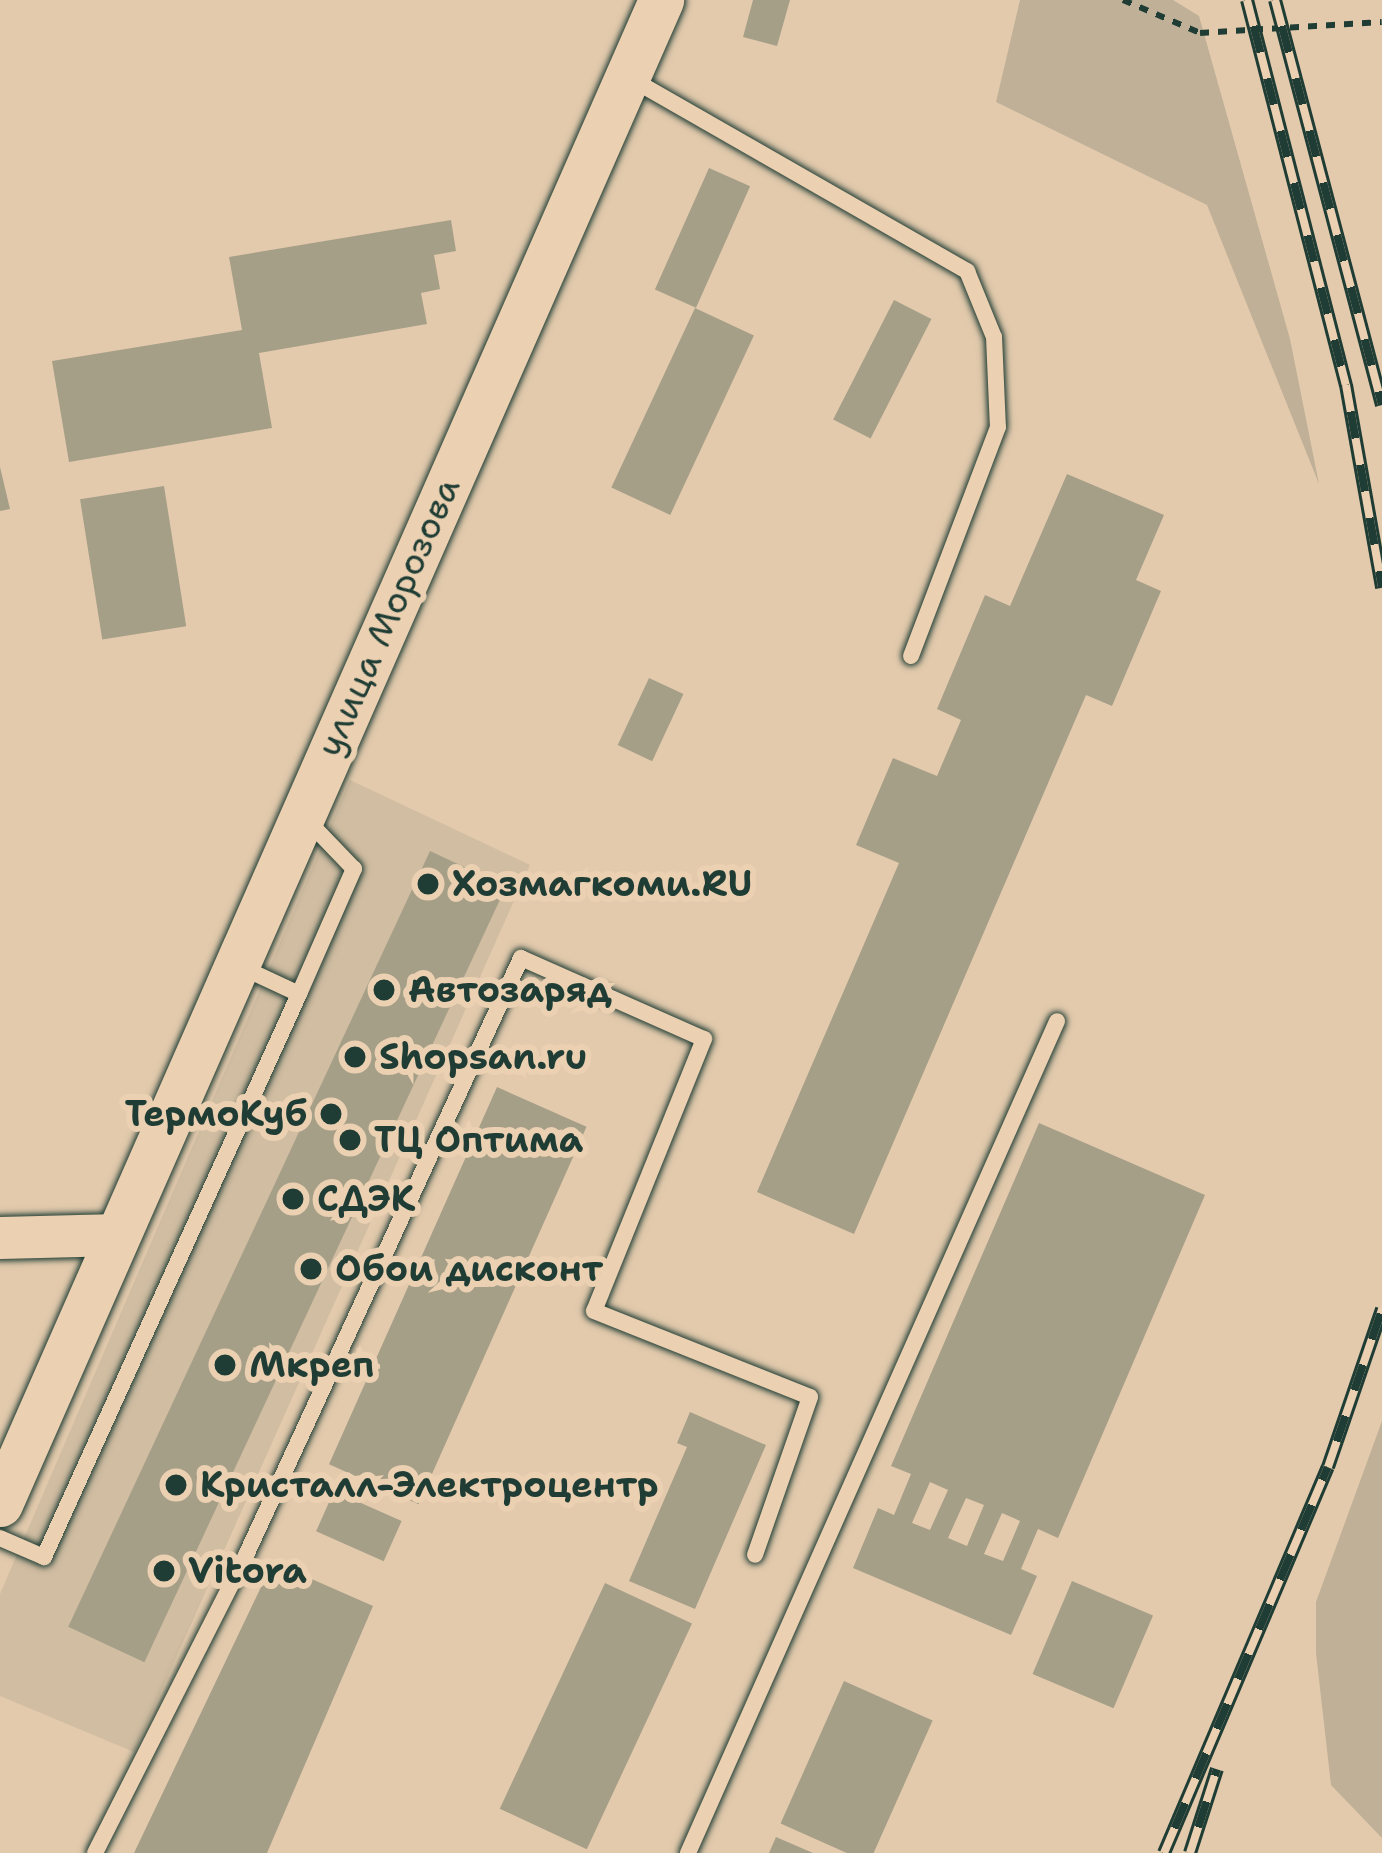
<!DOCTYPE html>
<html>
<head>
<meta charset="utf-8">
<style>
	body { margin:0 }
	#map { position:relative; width:1382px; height:1853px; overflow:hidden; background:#e3caad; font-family:"Shantell Sans",sans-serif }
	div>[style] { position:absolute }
	.built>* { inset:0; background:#d1bda2 }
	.green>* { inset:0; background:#bfb097 }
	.building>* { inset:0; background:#a69f88; transform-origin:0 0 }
	.path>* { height:6px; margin-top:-3px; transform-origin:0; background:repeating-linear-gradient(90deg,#1f3d34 0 9px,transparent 0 18px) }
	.roads { filter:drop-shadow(0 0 3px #1f3d34) drop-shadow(0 0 3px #1f3d34) }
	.service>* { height:16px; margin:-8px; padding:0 8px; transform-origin:8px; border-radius:8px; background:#ebd0b2 }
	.tertiary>* { height:42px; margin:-21px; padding:0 21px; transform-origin:21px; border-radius:21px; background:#ebd0b2 }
	.secondary>* { height:45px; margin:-22.5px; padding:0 22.5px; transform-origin:22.5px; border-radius:22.5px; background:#ebd0b2 }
	.rail>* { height:14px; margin-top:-7px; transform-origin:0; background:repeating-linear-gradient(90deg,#ebd0b2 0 27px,#1f3d34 0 54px); box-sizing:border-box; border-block:3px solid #1f3d34 }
	.dots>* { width:33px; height:33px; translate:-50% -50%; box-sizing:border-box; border:6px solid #ebd0b2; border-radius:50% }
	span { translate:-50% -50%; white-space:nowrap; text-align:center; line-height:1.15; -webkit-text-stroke:12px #ebd0b2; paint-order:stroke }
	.street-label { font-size:36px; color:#1f3d34 }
	.poi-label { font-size:36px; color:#1f3d34; font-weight:700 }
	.left { translate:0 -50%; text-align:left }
	.right { translate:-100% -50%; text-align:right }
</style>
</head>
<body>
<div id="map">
	<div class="built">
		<div style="clip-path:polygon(350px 780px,530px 865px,134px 1752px,0 1696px,0 1594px)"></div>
	</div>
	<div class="green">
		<div style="clip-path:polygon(1020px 0,1173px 0,1199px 16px,1290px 339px,1319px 484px,1207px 205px,996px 102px)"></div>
		<div style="clip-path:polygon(1382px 1421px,1382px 1838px,1331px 1785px,1316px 1653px,1316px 1602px)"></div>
	</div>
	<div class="building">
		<div style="clip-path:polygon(753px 0,790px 0,777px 46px,743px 37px)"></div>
		<div style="left:709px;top:168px;width:45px;height:133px;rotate:24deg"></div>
		<div style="clip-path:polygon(451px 220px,456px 251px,434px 255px,440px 289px,421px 293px,427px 324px,259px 353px,272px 428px,69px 462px,52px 361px,242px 330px,229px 257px)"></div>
		<div style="left:894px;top:300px;width:42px;height:134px;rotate:27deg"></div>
		<div style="left:695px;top:308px;width:65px;height:198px;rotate:25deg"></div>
		<div style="clip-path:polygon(0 467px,10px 509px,0 511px)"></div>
		<div style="clip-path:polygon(1067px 474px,1164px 515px,1136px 580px,1161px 591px,1112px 706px,1086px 695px,854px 1234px,757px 1192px,899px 863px,856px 845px,893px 758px,937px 776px,961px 720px,937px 709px,985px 595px,1010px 606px)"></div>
		<div style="left:164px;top:486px;width:142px;height:85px;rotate:81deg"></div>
		<div style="left:649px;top:678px;width:38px;height:74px;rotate:25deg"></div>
		<div style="left:430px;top:851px;width:84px;height:856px;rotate:25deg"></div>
		<div style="left:497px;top:1087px;width:98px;height:413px;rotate:24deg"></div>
		<div style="clip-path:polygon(evenodd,1039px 1123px,1205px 1195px,1058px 1538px,1038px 1529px,1021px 1569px,1037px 1576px,1011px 1635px,853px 1568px,878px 1508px,894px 1515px,911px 1474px,891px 1466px,1039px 1123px,930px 1482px,948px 1490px,930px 1530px,912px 1523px,930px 1482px,1039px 1123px,966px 1498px,984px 1505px,967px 1546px,948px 1538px,966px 1498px,1039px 1123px,1002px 1513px,1020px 1521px,1003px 1561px,984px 1554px,1002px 1513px)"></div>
		<div style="clip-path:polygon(690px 1412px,766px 1445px,695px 1609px,629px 1581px,687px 1447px,677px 1443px)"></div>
		<div style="left:334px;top:1491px;width:74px;height:44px;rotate:24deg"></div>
		<div style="clip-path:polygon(273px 1562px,373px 1606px,267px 1853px,134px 1853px)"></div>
		<div style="left:1072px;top:1581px;width:88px;height:101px;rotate:23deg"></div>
		<div style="left:605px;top:1583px;width:96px;height:249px;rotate:25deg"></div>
		<div style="left:844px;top:1681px;width:97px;height:156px;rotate:24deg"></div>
		<div style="clip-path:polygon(776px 1837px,813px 1853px,769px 1853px)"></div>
	</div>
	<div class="path">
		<div style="left:1123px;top:0;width:84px;rotate:23.2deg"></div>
		<div style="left:1200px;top:33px;width:182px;rotate:-3.5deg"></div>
	</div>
	<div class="roads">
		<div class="service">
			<div style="left:628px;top:77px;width:391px;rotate:29.8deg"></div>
			<div style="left:967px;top:271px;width:71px;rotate:67.8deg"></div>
			<div style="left:994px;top:337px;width:90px;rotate:87.5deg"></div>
			<div style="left:998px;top:427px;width:245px;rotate:110.8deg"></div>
			<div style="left:237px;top:965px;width:68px;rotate:25.1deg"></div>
			<div style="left:299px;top:994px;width:137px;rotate:-66.3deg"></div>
			<div style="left:354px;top:869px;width:69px;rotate:-133.8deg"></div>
			<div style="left:0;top:1538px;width:48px;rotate:23.4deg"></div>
			<div style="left:44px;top:1557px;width:618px;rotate:-65.63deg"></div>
			<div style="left:95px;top:1853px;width:336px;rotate:-63.1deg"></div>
			<div style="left:247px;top:1553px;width:655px;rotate:-65.27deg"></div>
			<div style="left:521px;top:958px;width:200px;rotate:23.9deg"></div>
			<div style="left:704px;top:1039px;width:293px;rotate:112deg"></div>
			<div style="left:594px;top:1311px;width:232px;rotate:21.7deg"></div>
			<div style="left:810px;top:1397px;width:167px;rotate:109.2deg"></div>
			<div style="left:688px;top:1853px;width:910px;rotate:-66.08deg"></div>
		</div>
		<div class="tertiary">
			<div style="left:0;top:1238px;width:119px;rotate:-1.4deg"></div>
		</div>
		<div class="secondary">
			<div style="left:0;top:1504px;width:1643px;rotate:-66.27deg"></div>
		</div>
	</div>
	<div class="rail">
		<div style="left:1247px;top:0;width:398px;rotate:75.6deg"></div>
		<div style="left:1346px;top:385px;width:206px;rotate:79.9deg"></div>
		<div style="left:1275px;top:0;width:419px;rotate:75.2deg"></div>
		<div style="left:1164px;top:1853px;width:419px;rotate:-67deg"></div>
		<div style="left:1328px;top:1467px;width:167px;rotate:-71.1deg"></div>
		<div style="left:1190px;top:1853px;width:88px;rotate:-72.2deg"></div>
	</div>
	<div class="dots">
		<div style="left:428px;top:884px;background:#1f3d34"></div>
		<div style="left:384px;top:990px;background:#1f3d34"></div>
		<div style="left:355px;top:1057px;background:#1f3d34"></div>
		<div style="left:331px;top:1114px;background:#1f3d34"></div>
		<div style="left:350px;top:1140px;background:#1f3d34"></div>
		<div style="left:293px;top:1199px;background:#1f3d34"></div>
		<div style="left:311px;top:1269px;background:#1f3d34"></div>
		<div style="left:225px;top:1365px;background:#1f3d34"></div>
		<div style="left:176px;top:1485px;background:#1f3d34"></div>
		<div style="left:164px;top:1571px;background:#1f3d34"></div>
	</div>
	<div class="street-label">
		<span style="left:388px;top:617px;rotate:-66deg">улица Морозова</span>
	</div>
	<div class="poi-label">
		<span class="left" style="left:452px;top:884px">Хозмагкоми.RU</span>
		<span class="left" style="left:408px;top:990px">Автозаряд</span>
		<span class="left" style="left:379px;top:1057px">Shopsan.ru</span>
		<span class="right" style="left:307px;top:1114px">ТермоКуб</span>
		<span class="left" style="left:374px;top:1140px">ТЦ Оптима</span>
		<span class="left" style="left:317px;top:1199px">СДЭК</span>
		<span class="left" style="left:335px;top:1269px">Обои дисконт</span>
		<span class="left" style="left:249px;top:1365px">Мкреп</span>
		<span class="left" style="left:200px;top:1485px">Кристалл-Электроцентр</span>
		<span class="left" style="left:188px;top:1571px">Vitora</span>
	</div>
</div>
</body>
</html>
